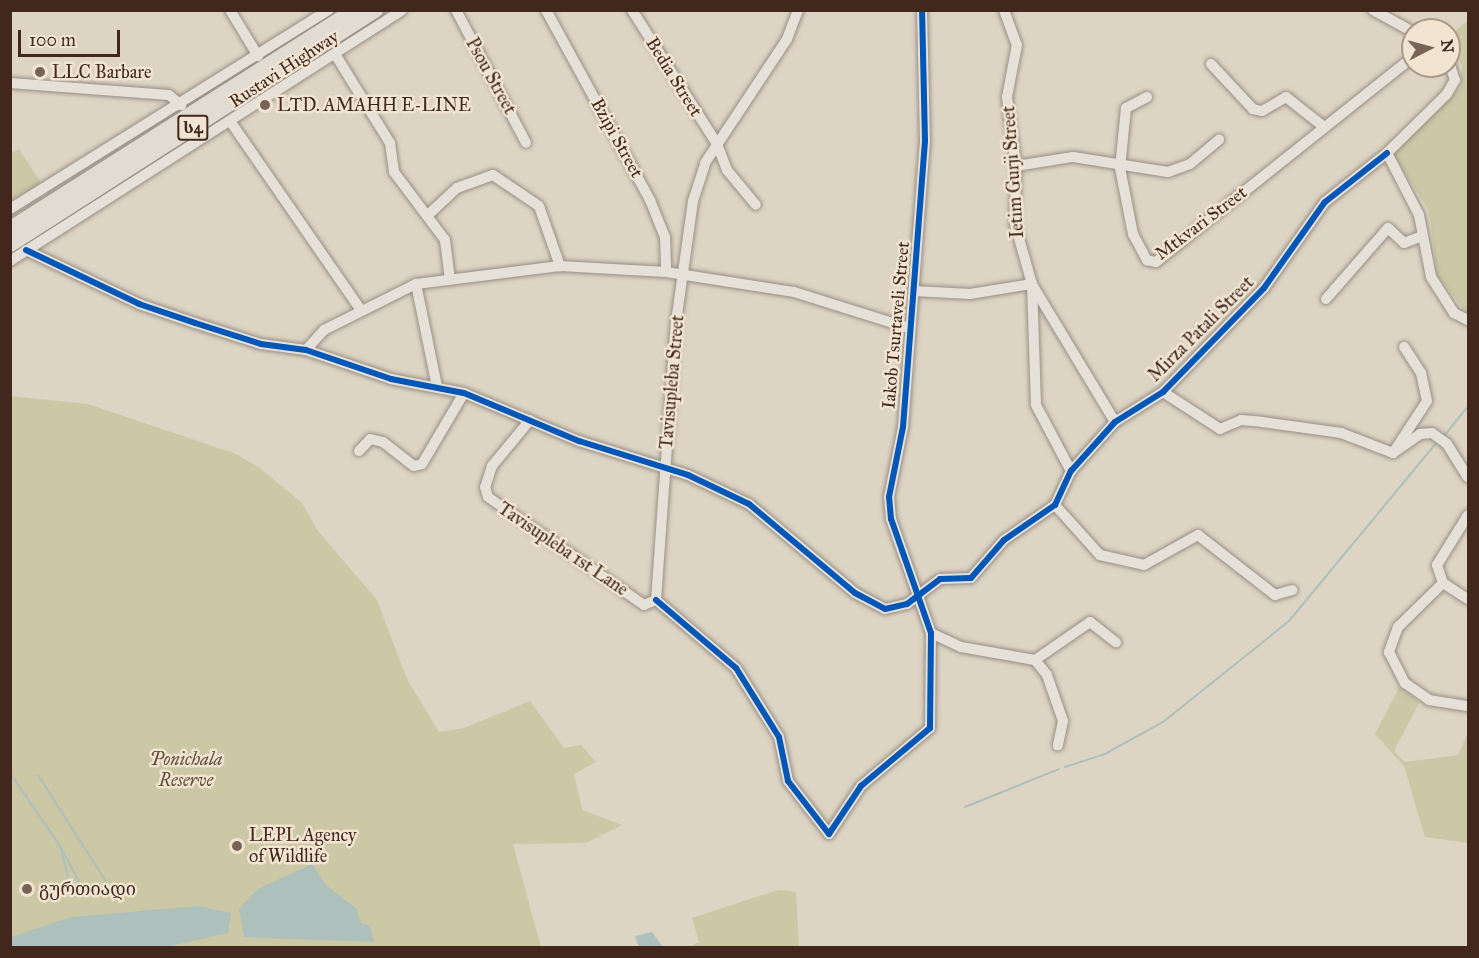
<!DOCTYPE html>
<html>
<head>
<meta charset="utf-8">
<style>
	body { margin:0 }
	#map { position:relative; width:1479px; height:958px; overflow:hidden; background:#ded4c4; font-family:"IM FELL Great Primer","Noto Serif Georgian",serif }
	div>[style] { position:absolute }
	.green>* { inset:0; background:#ccc7a5 }
	.water>* { inset:0; background:#aec0bb }
	.stream>* { height:2px; margin:-1px; padding:0 1px; transform-origin:1px; border-radius:1px; background:#aec0bb }
	.roads { filter:drop-shadow(0 0 2px #988f85) drop-shadow(0 0 2px #988f85) }
	.minor>* { height:10px; margin:-5px; padding:0 5px; transform-origin:5px; border-radius:5px; background:#e6e1d8 }
	.highway>* { height:15px; margin:-7.5px; padding:0 7.5px; transform-origin:7.5px; border-radius:7.5px; background:#e1dbd2 }
	.cycleway>* { height:6px; margin:-3px; padding:0 3px; transform-origin:3px; border-radius:3px; background:#0057b8 }
	.dots>* { width:16px; height:16px; translate:-50% -50%; box-sizing:border-box; border:3px solid #f1e5d2; border-radius:50% }
	span { translate:-50% -50%; white-space:nowrap; text-align:center; line-height:1.15; -webkit-text-stroke:5px #f1e5d2; paint-order:stroke }
	.shield-label span { padding:2px 4px; background:#f1e5d2; border:2px solid; border-radius:4px; -webkit-text-stroke-width:0 }
	.shield-label { font-size:16px; color:#41271c; font-weight:700 }
	.street-label { font-size:18px; color:#41271c }
	.poi-label { font-size:18px; color:#41271c }
	.left { translate:0 -50%; text-align:left }
	.park-label { font-size:18px; color:#604c38; font-style:italic }
	.frame { position:absolute; inset:0; border:12px solid #41271c; pointer-events:none }
	.north { position:absolute; left:1401px; top:18px; width:60px; height:60px; box-sizing:border-box; background:#f1e5d2; border:2px solid #ab9989; border-radius:50%; rotate:84deg; font-size:16px; font-weight:700; line-height:24px; text-align:center; color:#41271c }
	.north::after { content:''; display:block; margin:auto; width:21px; height:27px; background:#786457; clip-path:polygon(50% 0,100% 100%,50% 72%,0 100%) }
	.scale { position:absolute; left:18px; top:30px; width:102px; height:27px; box-sizing:border-box; border:3px solid #41271c; border-top:0; padding-left:8px; font-size:18px; line-height:21px; white-space:nowrap; color:#41271c; -webkit-text-stroke:4px #f1e5d2; paint-order:stroke }
</style>
</head>
<body>
<div id="map">
	<div class="green">
		<div style="clip-path:polygon(1468px 20px,1468px 315px,1437px 275px,1429px 211px,1393px 153px,1461px 86px,1462px 65px,1449px 48px,1449px 37px)"></div>
		<div style="clip-path:polygon(19px 149px,41px 183px,11px 202px,11px 153px)"></div>
		<div style="clip-path:polygon(10px 396px,88px 404px,236px 454px,260px 468px,302px 503px,318px 531px,377px 600px,407px 679px,439px 732px,464px 728px,530px 701px,564px 748px,581px 745px,596px 762px,574px 774px,582px 810px,622px 825px,586px 843px,513px 844px,541px 947px,11px 947px)"></div>
		<div style="clip-path:polygon(1400px 686px,1419px 703px,1394px 751px,1405px 762px,1458px 755px,1468px 733px,1468px 843px,1425px 837px,1404px 766px,1375px 734px)"></div>
		<div style="clip-path:polygon(778px 890px,796px 892px,799px 947px,689px 947px,699px 942px,692px 918px)"></div>
	</div>
	<div class="water">
		<div style="clip-path:polygon(312px 864px,326px 885px,357px 909px,361px 923px,370px 926px,374px 942px,244px 937px,239px 909px,258px 889px)"></div>
		<div style="clip-path:polygon(198px 906px,231px 913px,228px 933px,166px 947px,11px 947px,11px 937px,71px 917px)"></div>
		<div style="clip-path:polygon(652px 932px,663px 947px,639px 947px,635px 936px)"></div>
	</div>
	<div class="stream">
		<div style="left:1444px;top:436px;width:38px;rotate:-51deg"></div>
		<div style="left:1065px;top:767px;width:40px;rotate:-18deg"></div>
		<div style="left:1103px;top:755px;width:68px;rotate:-28.8deg"></div>
		<div style="left:1163px;top:722px;width:161px;rotate:-38.7deg"></div>
		<div style="left:1289px;top:621px;width:232px;rotate:-50.4deg"></div>
		<div style="left:10px;top:773px;width:88px;rotate:55.6deg"></div>
		<div style="left:60px;top:846px;width:48px;rotate:75.4deg"></div>
		<div style="left:38px;top:775px;width:132px;rotate:57.4deg"></div>
		<div style="left:965px;top:807px;width:101px;rotate:-22deg"></div>
		<div style="left:60px;top:846px;width:49px;rotate:61.9deg"></div>
	</div>
	<div class="roads">
		<div class="minor">
			<div style="left:230px;top:10px;width:54px;rotate:58.7deg"></div>
			<div style="left:456px;top:10px;width:150px;rotate:62.2deg"></div>
			<div style="left:546px;top:10px;width:217px;rotate:61.3deg"></div>
			<div style="left:650px;top:200px;width:40px;rotate:68deg"></div>
			<div style="left:665px;top:237px;width:35px;rotate:88deg"></div>
			<div style="left:632px;top:10px;width:159px;rotate:57.6deg"></div>
			<div style="left:717px;top:144px;width:28px;rotate:69deg"></div>
			<div style="left:727px;top:170px;width:45px;rotate:50.4deg"></div>
			<div style="left:1004px;top:10px;width:37px;rotate:70deg"></div>
			<div style="left:1017px;top:45px;width:53px;rotate:100.9deg"></div>
			<div style="left:1007px;top:97px;width:70px;rotate:82.6deg"></div>
			<div style="left:1016px;top:166px;width:58px;rotate:91deg"></div>
			<div style="left:1015px;top:224px;width:62px;rotate:74.2deg"></div>
			<div style="left:1032px;top:284px;width:121px;rotate:88.1deg"></div>
			<div style="left:1036px;top:405px;width:75px;rotate:62.1deg"></div>
			<div style="left:1373px;top:10px;width:46px;rotate:28.8deg"></div>
			<div style="left:335px;top:54px;width:105px;rotate:58.3deg"></div>
			<div style="left:390px;top:143px;width:29px;rotate:82deg"></div>
			<div style="left:394px;top:172px;width:85px;rotate:53.1deg"></div>
			<div style="left:445px;top:240px;width:40px;rotate:82.9deg"></div>
			<div style="left:1449px;top:62px;width:19px;rotate:72deg"></div>
			<div style="left:1455px;top:80px;width:16px;rotate:120deg"></div>
			<div style="left:1447px;top:94px;width:84px;rotate:135.5deg"></div>
			<div style="left:1387px;top:153px;width:70px;rotate:62.7deg"></div>
			<div style="left:1419px;top:215px;width:63px;rotate:79deg"></div>
			<div style="left:1431px;top:277px;width:43px;rotate:57.4deg"></div>
			<div style="left:1454px;top:313px;width:16px;rotate:27deg"></div>
			<div style="left:1211px;top:64px;width:62px;rotate:47deg"></div>
			<div style="left:1253px;top:109px;width:9px;rotate:13deg"></div>
			<div style="left:1262px;top:111px;width:28px;rotate:-30deg"></div>
			<div style="left:1286px;top:97px;width:48px;rotate:38.3deg"></div>
			<div style="left:10px;top:83px;width:159px;rotate:4.3deg"></div>
			<div style="left:169px;top:95px;width:16px;rotate:40deg"></div>
			<div style="left:1147px;top:97px;width:24px;rotate:152deg"></div>
			<div style="left:1126px;top:108px;width:60px;rotate:95.7deg"></div>
			<div style="left:1120px;top:168px;width:67px;rotate:78.9deg"></div>
			<div style="left:1133px;top:234px;width:30px;rotate:62deg"></div>
			<div style="left:1147px;top:260px;width:9px;rotate:13deg"></div>
			<div style="left:1156px;top:262px;width:329px;rotate:-38.6deg"></div>
			<div style="left:230px;top:121px;width:230px;rotate:55.3deg"></div>
			<div style="left:1016px;top:166px;width:58px;rotate:-9deg"></div>
			<div style="left:1073px;top:157px;width:96px;rotate:9deg"></div>
			<div style="left:1168px;top:172px;width:23px;rotate:-20deg"></div>
			<div style="left:1190px;top:164px;width:38px;rotate:-40deg"></div>
			<div style="left:10px;top:209px;width:376px;rotate:-32deg"></div>
			<div style="left:429px;top:214px;width:38px;rotate:-43deg"></div>
			<div style="left:457px;top:188px;width:38px;rotate:-20deg"></div>
			<div style="left:493px;top:175px;width:55px;rotate:34deg"></div>
			<div style="left:539px;top:206px;width:64px;rotate:70.7deg"></div>
			<div style="left:26px;top:250px;width:125px;rotate:25.5deg"></div>
			<div style="left:139px;top:304px;width:59px;rotate:18.7deg"></div>
			<div style="left:195px;top:323px;width:69px;rotate:17.7deg"></div>
			<div style="left:261px;top:344px;width:45px;rotate:7.6deg"></div>
			<div style="left:306px;top:350px;width:90px;rotate:18.8deg"></div>
			<div style="left:391px;top:379px;width:74px;rotate:10.9deg"></div>
			<div style="left:464px;top:393px;width:125px;rotate:22.7deg"></div>
			<div style="left:579px;top:441px;width:114px;rotate:17.3deg"></div>
			<div style="left:688px;top:475px;width:68px;rotate:25.4deg"></div>
			<div style="left:749px;top:504px;width:138px;rotate:40deg"></div>
			<div style="left:855px;top:593px;width:34px;rotate:28deg"></div>
			<div style="left:885px;top:609px;width:23px;rotate:-13deg"></div>
			<div style="left:907px;top:604px;width:41px;rotate:-37.1deg"></div>
			<div style="left:940px;top:579px;width:31px;rotate:-2deg"></div>
			<div style="left:971px;top:578px;width:50px;rotate:-49deg"></div>
			<div style="left:1004px;top:540px;width:62px;rotate:-34.5deg"></div>
			<div style="left:1055px;top:505px;width:38px;rotate:-65deg"></div>
			<div style="left:1071px;top:471px;width:66px;rotate:-48.1deg"></div>
			<div style="left:1115px;top:422px;width:57px;rotate:-32deg"></div>
			<div style="left:1163px;top:392px;width:145px;rotate:-45.8deg"></div>
			<div style="left:1264px;top:288px;width:105px;rotate:-54.7deg"></div>
			<div style="left:1325px;top:202px;width:79px;rotate:-38.3deg"></div>
			<div style="left:10px;top:261px;width:465px;rotate:-32.6deg"></div>
			<div style="left:416px;top:284px;width:104px;rotate:78.4deg"></div>
			<div style="left:1033px;top:286px;width:159px;rotate:58.9deg"></div>
			<div style="left:914px;top:291px;width:56px;rotate:3.1deg"></div>
			<div style="left:970px;top:294px;width:63px;rotate:-9.2deg"></div>
			<div style="left:1326px;top:299px;width:94px;rotate:-48.9deg"></div>
			<div style="left:1388px;top:228px;width:22px;rotate:43deg"></div>
			<div style="left:1404px;top:243px;width:19px;rotate:-21deg"></div>
			<div style="left:306px;top:350px;width:27px;rotate:-48deg"></div>
			<div style="left:324px;top:330px;width:103px;rotate:-26.6deg"></div>
			<div style="left:416px;top:284px;width:145px;rotate:-7.1deg"></div>
			<div style="left:560px;top:266px;width:106px;rotate:3.2deg"></div>
			<div style="left:666px;top:272px;width:130px;rotate:8.9deg"></div>
			<div style="left:794px;top:292px;width:121px;rotate:17.4deg"></div>
			<div style="left:1163px;top:392px;width:68px;rotate:33deg"></div>
			<div style="left:1220px;top:429px;width:23px;rotate:-23deg"></div>
			<div style="left:1241px;top:420px;width:21px;rotate:5deg"></div>
			<div style="left:1262px;top:422px;width:80px;rotate:7.9deg"></div>
			<div style="left:1341px;top:433px;width:56px;rotate:21deg"></div>
			<div style="left:530px;top:420px;width:60px;rotate:129.6deg"></div>
			<div style="left:492px;top:466px;width:22px;rotate:108deg"></div>
			<div style="left:485px;top:487px;width:10px;rotate:73deg"></div>
			<div style="left:488px;top:497px;width:190px;rotate:34.7deg"></div>
			<div style="left:644px;top:605px;width:13px;rotate:-23deg"></div>
			<div style="left:359px;top:451px;width:16px;rotate:-47deg"></div>
			<div style="left:370px;top:439px;width:13px;rotate:13deg"></div>
			<div style="left:383px;top:442px;width:39px;rotate:38deg"></div>
			<div style="left:414px;top:466px;width:8px;rotate:-14deg"></div>
			<div style="left:422px;top:464px;width:82px;rotate:-59.4deg"></div>
			<div style="left:1393px;top:453px;width:62px;rotate:-56.8deg"></div>
			<div style="left:1427px;top:401px;width:29px;rotate:-102deg"></div>
			<div style="left:1421px;top:373px;width:31px;rotate:-123deg"></div>
			<div style="left:1393px;top:453px;width:33px;rotate:-35deg"></div>
			<div style="left:1420px;top:434px;width:12px;rotate:-5deg"></div>
			<div style="left:1432px;top:433px;width:19px;rotate:36deg"></div>
			<div style="left:1447px;top:444px;width:39px;rotate:58deg"></div>
			<div style="left:1055px;top:505px;width:67px;rotate:48deg"></div>
			<div style="left:1100px;top:555px;width:45px;rotate:12.8deg"></div>
			<div style="left:1144px;top:565px;width:62px;rotate:-29.1deg"></div>
			<div style="left:1198px;top:535px;width:98px;rotate:37.9deg"></div>
			<div style="left:1275px;top:595px;width:18px;rotate:-16deg"></div>
			<div style="left:1468px;top:515px;width:59px;rotate:121.8deg"></div>
			<div style="left:1437px;top:565px;width:19px;rotate:72deg"></div>
			<div style="left:1443px;top:583px;width:30px;rotate:33deg"></div>
			<div style="left:1443px;top:583px;width:63px;rotate:135.6deg"></div>
			<div style="left:1398px;top:627px;width:27px;rotate:110deg"></div>
			<div style="left:1389px;top:652px;width:35px;rotate:63deg"></div>
			<div style="left:1405px;top:683px;width:29px;rotate:35deg"></div>
			<div style="left:1429px;top:700px;width:39px;rotate:9deg"></div>
			<div style="left:656px;top:600px;width:105px;rotate:40.4deg"></div>
			<div style="left:736px;top:668px;width:81px;rotate:58.1deg"></div>
			<div style="left:779px;top:737px;width:45px;rotate:78.4deg"></div>
			<div style="left:788px;top:781px;width:67px;rotate:52.3deg"></div>
			<div style="left:829px;top:834px;width:58px;rotate:-56.3deg"></div>
			<div style="left:861px;top:786px;width:90px;rotate:-40deg"></div>
			<div style="left:930px;top:728px;width:95px;rotate:-89.4deg"></div>
			<div style="left:931px;top:633px;width:121px;rotate:-109.3deg"></div>
			<div style="left:891px;top:519px;width:22px;rotate:-95deg"></div>
			<div style="left:889px;top:497px;width:71px;rotate:-78.7deg"></div>
			<div style="left:903px;top:427px;width:287px;rotate:-85.6deg"></div>
			<div style="left:925px;top:141px;width:131px;rotate:-91.3deg"></div>
			<div style="left:656px;top:600px;width:279px;rotate:-85.9deg"></div>
			<div style="left:676px;top:322px;width:122px;rotate:-82deg"></div>
			<div style="left:693px;top:201px;width:40px;rotate:-72deg"></div>
			<div style="left:705px;top:163px;width:149px;rotate:-56.5deg"></div>
			<div style="left:787px;top:39px;width:31px;rotate:-69deg"></div>
			<div style="left:931px;top:633px;width:33px;rotate:25deg"></div>
			<div style="left:961px;top:647px;width:75px;rotate:10deg"></div>
			<div style="left:1035px;top:660px;width:19px;rotate:51deg"></div>
			<div style="left:1047px;top:675px;width:49px;rotate:70.8deg"></div>
			<div style="left:1063px;top:721px;width:25px;rotate:102deg"></div>
			<div style="left:1035px;top:660px;width:67px;rotate:-34.6deg"></div>
			<div style="left:1090px;top:622px;width:33px;rotate:38deg"></div>
		</div>
		<div class="highway">
			<div style="left:10px;top:228px;width:407px;rotate:-32.4deg"></div>
			<div style="left:10px;top:244px;width:434px;rotate:-32.7deg"></div>
		</div>
	</div>
	<div class="cycleway">
		<div style="left:26px;top:250px;width:125px;rotate:25.5deg"></div>
		<div style="left:139px;top:304px;width:59px;rotate:18.7deg"></div>
		<div style="left:195px;top:323px;width:69px;rotate:17.7deg"></div>
		<div style="left:261px;top:344px;width:45px;rotate:7.6deg"></div>
		<div style="left:306px;top:350px;width:90px;rotate:18.8deg"></div>
		<div style="left:391px;top:379px;width:74px;rotate:10.9deg"></div>
		<div style="left:464px;top:393px;width:125px;rotate:22.7deg"></div>
		<div style="left:579px;top:441px;width:114px;rotate:17.3deg"></div>
		<div style="left:688px;top:475px;width:68px;rotate:25.4deg"></div>
		<div style="left:749px;top:504px;width:138px;rotate:40deg"></div>
		<div style="left:855px;top:593px;width:34px;rotate:28deg"></div>
		<div style="left:885px;top:609px;width:23px;rotate:-13deg"></div>
		<div style="left:907px;top:604px;width:41px;rotate:-37.1deg"></div>
		<div style="left:940px;top:579px;width:31px;rotate:-2deg"></div>
		<div style="left:971px;top:578px;width:50px;rotate:-49deg"></div>
		<div style="left:1004px;top:540px;width:62px;rotate:-34.5deg"></div>
		<div style="left:1055px;top:505px;width:38px;rotate:-65deg"></div>
		<div style="left:1071px;top:471px;width:66px;rotate:-48.1deg"></div>
		<div style="left:1115px;top:422px;width:57px;rotate:-32deg"></div>
		<div style="left:1163px;top:392px;width:145px;rotate:-45.8deg"></div>
		<div style="left:1264px;top:288px;width:105px;rotate:-54.7deg"></div>
		<div style="left:1325px;top:202px;width:79px;rotate:-38.3deg"></div>
		<div style="left:656px;top:600px;width:105px;rotate:40.4deg"></div>
		<div style="left:736px;top:668px;width:81px;rotate:58.1deg"></div>
		<div style="left:779px;top:737px;width:45px;rotate:78.4deg"></div>
		<div style="left:788px;top:781px;width:67px;rotate:52.3deg"></div>
		<div style="left:829px;top:834px;width:58px;rotate:-56.3deg"></div>
		<div style="left:861px;top:786px;width:90px;rotate:-40deg"></div>
		<div style="left:930px;top:728px;width:95px;rotate:-89.4deg"></div>
		<div style="left:931px;top:633px;width:121px;rotate:-109.3deg"></div>
		<div style="left:891px;top:519px;width:22px;rotate:-95deg"></div>
		<div style="left:889px;top:497px;width:71px;rotate:-78.7deg"></div>
		<div style="left:903px;top:427px;width:287px;rotate:-85.6deg"></div>
		<div style="left:925px;top:141px;width:131px;rotate:-91.3deg"></div>
	</div>
	<div class="dots">
		<div style="left:40px;top:72px;background:#786457"></div>
		<div style="left:265px;top:105px;background:#786457"></div>
		<div style="left:237px;top:846px;background:#786457"></div>
		<div style="left:27px;top:889px;background:#786457"></div>
	</div>
	<div class="shield-label">
		<span style="left:193px;top:128px">ს4</span>
	</div>
	<div class="street-label">
		<span style="left:284px;top:69px;rotate:-33deg">Rustavi Highway</span>
		<span style="left:491px;top:76px;rotate:61deg">Psou Street</span>
		<span style="left:674px;top:77px;rotate:58deg">Bedia Street</span>
		<span style="left:617px;top:138px;rotate:61deg">Bzipi Street</span>
		<span style="left:1013px;top:172px;rotate:-94deg">Ietim Gurji Street</span>
		<span style="left:1201px;top:223px;rotate:-37deg">Mtkvari Street</span>
		<span style="left:896px;top:325px;rotate:-85deg">Iakob Tsurtaveli Street</span>
		<span style="left:1201px;top:329px;rotate:-45deg">Mirza Patali Street</span>
		<span style="left:672px;top:382px;rotate:-85deg">Tavisupleba Street</span>
		<span style="left:563px;top:549px;rotate:34deg">Tavisupleba 1st Lane</span>
	</div>
	<div class="poi-label">
		<span class="left" style="left:52px;top:72px">LLC Barbare</span>
		<span class="left" style="left:277px;top:105px">LTD. AMAHH E-LINE</span>
		<span class="left" style="left:249px;top:846px">LEPL Agency<br>of Wildlife</span>
		<span class="left" style="left:39px;top:889px">გურთიადი</span>
	</div>
	<div class="park-label">
		<span style="left:186px;top:770px">Ponichala<br>Reserve</span>
	</div>
	<div class="frame"></div>
	<div class="north">N</div>
	<div class="scale">100 m</div>
</div>
</body>
</html>
